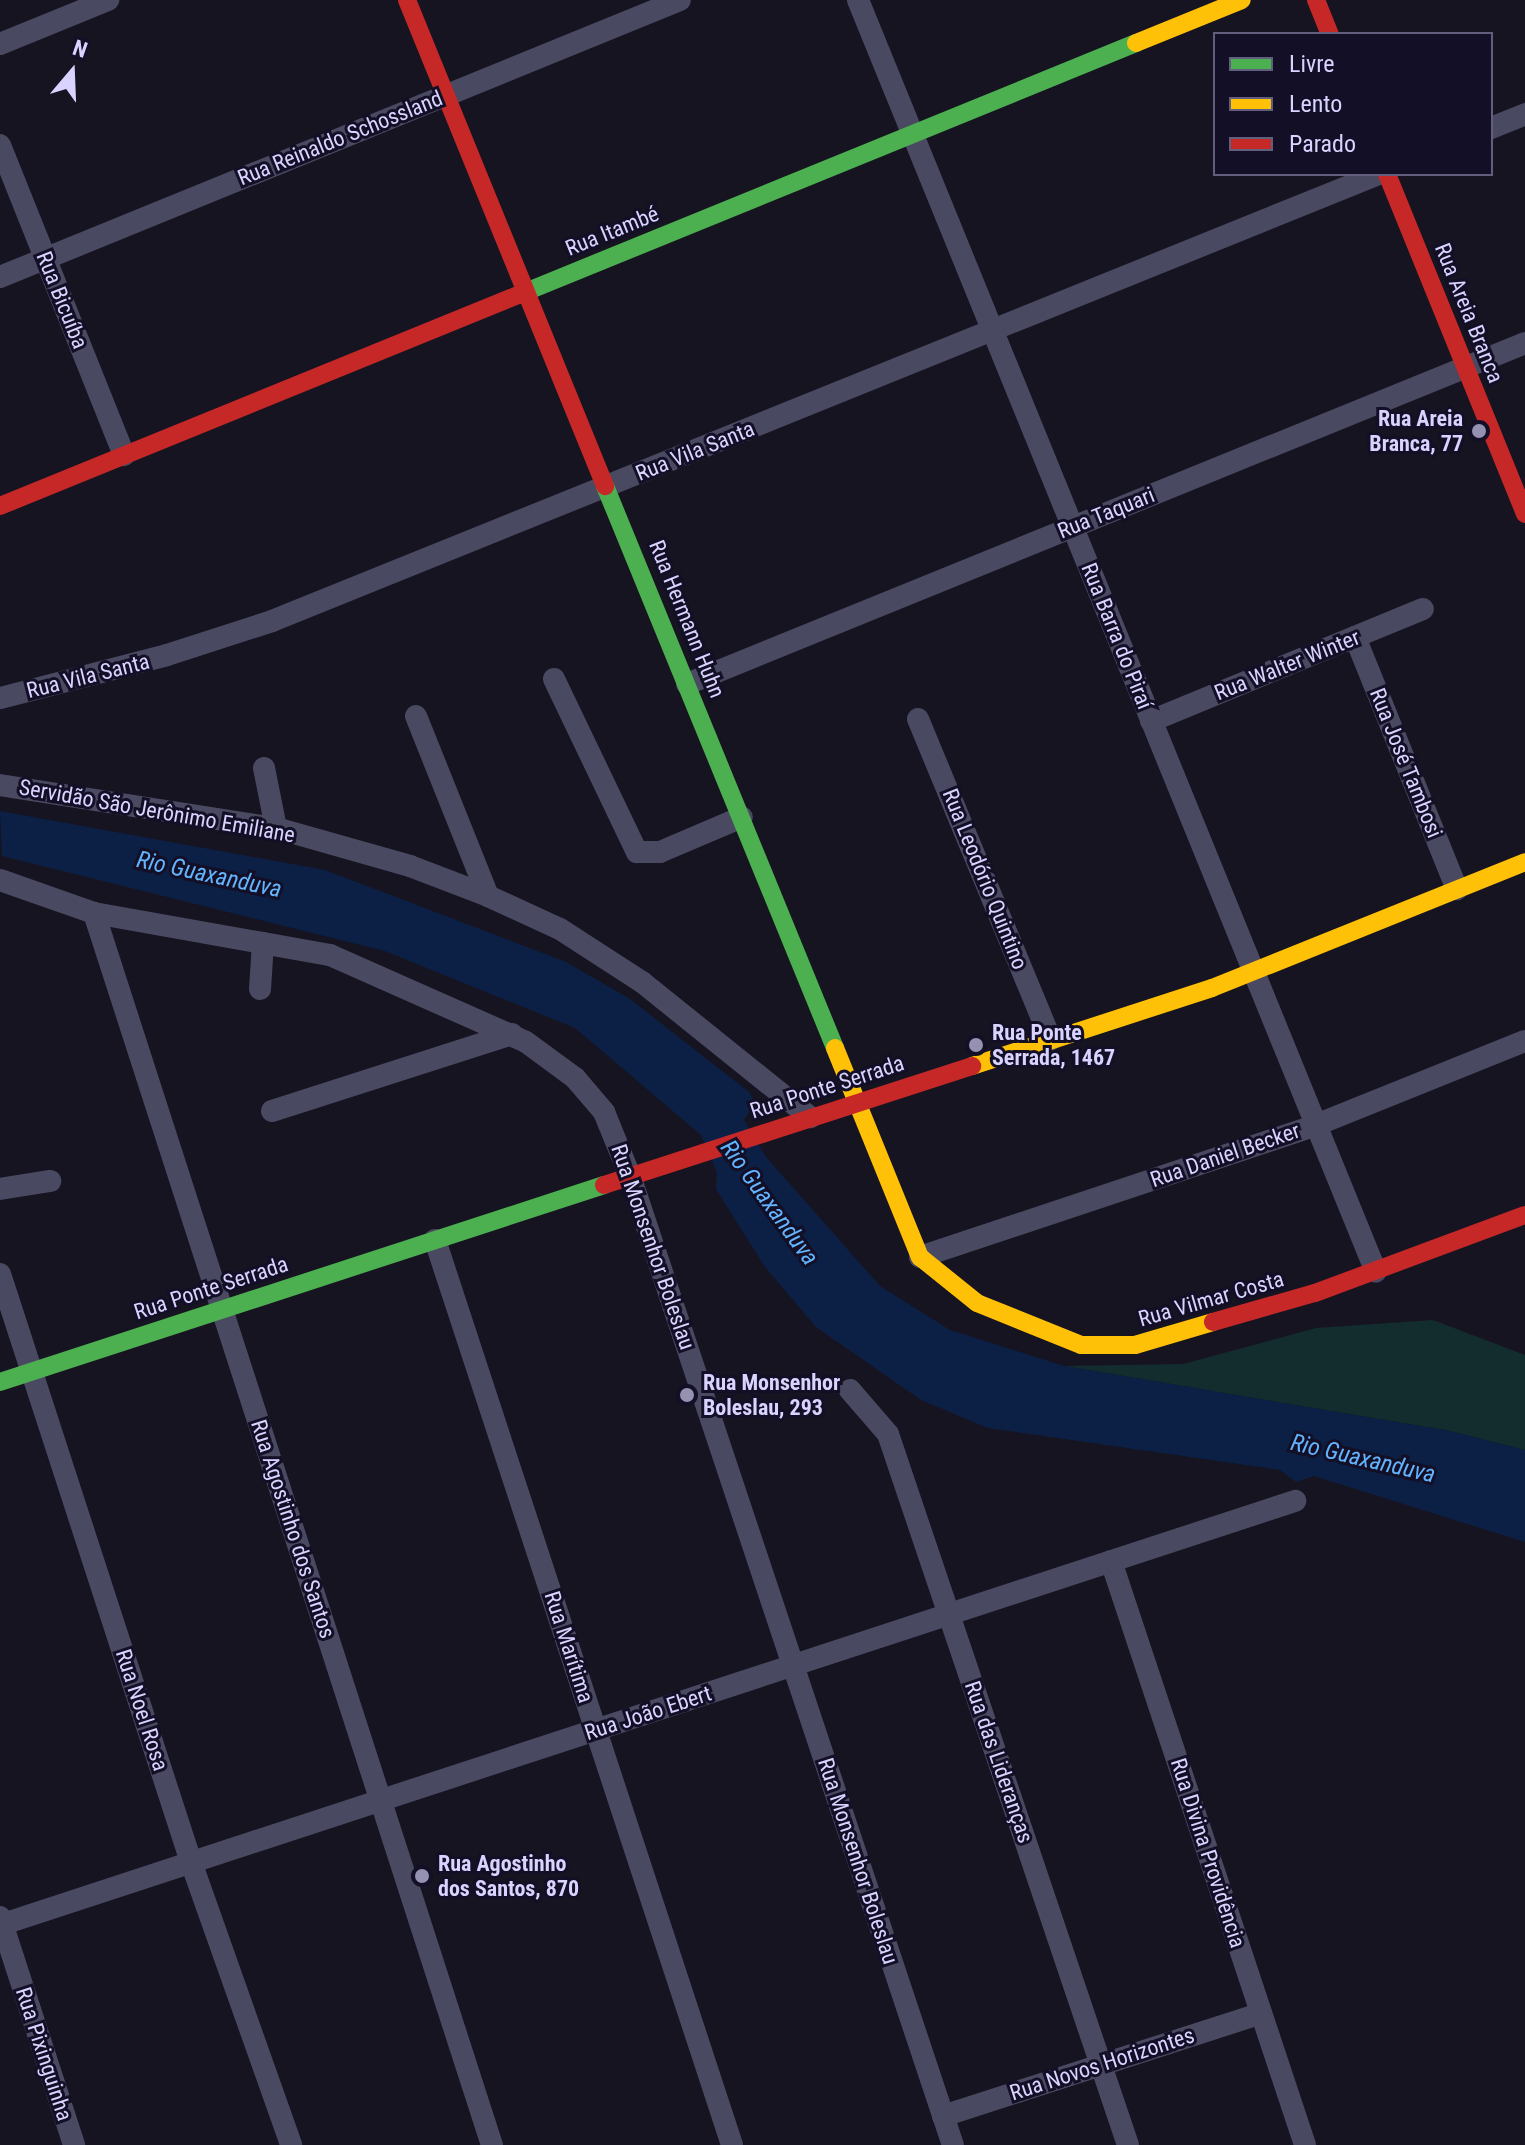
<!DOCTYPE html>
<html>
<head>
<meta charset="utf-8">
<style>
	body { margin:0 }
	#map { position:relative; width:1525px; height:2145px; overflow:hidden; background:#161421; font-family:"Roboto Condensed",sans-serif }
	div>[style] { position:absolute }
	.green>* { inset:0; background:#132c2d }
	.water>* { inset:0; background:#0c2045 }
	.street>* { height:22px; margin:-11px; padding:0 11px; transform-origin:11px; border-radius:11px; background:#4a4962 }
	.fast>* { height:18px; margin:-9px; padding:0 9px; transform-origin:9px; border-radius:9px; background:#4caf50 }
	.slow>* { height:18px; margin:-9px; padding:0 9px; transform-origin:9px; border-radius:9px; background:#ffc107 }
	.jam>* { height:18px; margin:-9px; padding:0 9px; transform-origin:9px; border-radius:9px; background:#c62828 }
	.dots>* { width:22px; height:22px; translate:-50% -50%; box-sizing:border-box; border:4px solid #130f26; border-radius:50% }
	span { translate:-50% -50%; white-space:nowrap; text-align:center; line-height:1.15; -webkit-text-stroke:6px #130f26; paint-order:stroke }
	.street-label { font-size:22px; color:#d9d4ff }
	.poi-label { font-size:22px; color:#d9d4ff; font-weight:700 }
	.right { translate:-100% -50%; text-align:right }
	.left { translate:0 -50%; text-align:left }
	.water-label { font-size:24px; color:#62b4ff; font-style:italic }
	.legend { position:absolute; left:1213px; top:32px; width:280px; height:144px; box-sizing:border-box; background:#130f26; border:2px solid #625e7d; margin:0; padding:10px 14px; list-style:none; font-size:24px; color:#d9d4ff }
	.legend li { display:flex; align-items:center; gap:16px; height:40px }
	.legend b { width:40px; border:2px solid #625e7d }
	.north { position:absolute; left:32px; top:32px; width:80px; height:80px; -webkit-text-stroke:6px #130f26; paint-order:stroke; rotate:19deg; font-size:22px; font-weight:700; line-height:32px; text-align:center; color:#d9d4ff }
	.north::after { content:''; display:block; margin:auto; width:28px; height:36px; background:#d9d4ff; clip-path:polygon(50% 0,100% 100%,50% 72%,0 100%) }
</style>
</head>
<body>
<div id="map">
	<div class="green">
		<div style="clip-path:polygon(1433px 1320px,1525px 1355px,1525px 1450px,1450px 1431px,1064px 1366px,1183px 1364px,1316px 1328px)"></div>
	</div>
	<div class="water">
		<div style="clip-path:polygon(0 811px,325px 870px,566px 962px,630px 999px,749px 1092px,755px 1102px,744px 1120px,766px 1157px,880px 1286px,950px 1330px,1064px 1366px,1450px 1431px,1525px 1450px,1525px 1542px,1314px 1476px,1296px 1482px,1280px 1470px,988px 1428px,921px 1400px,816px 1327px,765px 1267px,716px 1189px,717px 1172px,701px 1135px,575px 1028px,385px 951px,2px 856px)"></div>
	</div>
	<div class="street">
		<div style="left:858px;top:0;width:1373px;rotate:67.84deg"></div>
		<div style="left:0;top:44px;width:117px;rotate:-22.2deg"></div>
		<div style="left:1491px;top:128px;width:37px;rotate:-22deg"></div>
		<div style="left:0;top:145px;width:334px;rotate:68.2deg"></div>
		<div style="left:0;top:277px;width:734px;rotate:-22.16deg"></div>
		<div style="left:1355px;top:637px;width:272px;rotate:68deg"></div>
		<div style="left:554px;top:679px;width:192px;rotate:64.4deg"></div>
		<div style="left:637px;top:852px;width:23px"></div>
		<div style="left:660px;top:852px;width:89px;rotate:-23.1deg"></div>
		<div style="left:687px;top:684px;width:905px;rotate:-22.14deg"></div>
		<div style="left:0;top:698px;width:172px;rotate:-14.4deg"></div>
		<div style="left:167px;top:655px;width:110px;rotate:-17.9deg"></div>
		<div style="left:272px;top:621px;width:1194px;rotate:-21.99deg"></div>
		<div style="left:416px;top:716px;width:194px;rotate:68.2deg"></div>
		<div style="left:918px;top:719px;width:347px;rotate:67.5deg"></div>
		<div style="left:1151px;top:721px;width:294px;rotate:-22.4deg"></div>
		<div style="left:264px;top:768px;width:61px;rotate:78.7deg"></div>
		<div style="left:0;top:785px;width:279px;rotate:8.9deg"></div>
		<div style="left:276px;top:828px;width:139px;rotate:15.8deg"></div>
		<div style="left:410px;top:866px;width:84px;rotate:21deg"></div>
		<div style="left:488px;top:896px;width:79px;rotate:24.6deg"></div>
		<div style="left:560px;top:929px;width:98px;rotate:32.9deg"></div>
		<div style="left:642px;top:982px;width:216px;rotate:38.8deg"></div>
		<div style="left:0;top:880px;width:100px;rotate:19.3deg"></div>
		<div style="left:94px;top:913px;width:240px;rotate:10.1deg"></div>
		<div style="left:330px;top:955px;width:214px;rotate:23.9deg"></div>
		<div style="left:526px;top:1042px;width:61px;rotate:36.3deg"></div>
		<div style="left:575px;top:1078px;width:45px;rotate:49.5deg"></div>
		<div style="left:604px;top:1112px;width:69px;rotate:67.9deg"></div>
		<div style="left:630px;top:1176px;width:1021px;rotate:71.57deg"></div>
		<div style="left:94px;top:913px;width:1295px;rotate:72.1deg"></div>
		<div style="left:260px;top:989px;width:46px;rotate:-86.3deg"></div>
		<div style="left:272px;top:1111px;width:252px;rotate:-17.8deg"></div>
		<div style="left:0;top:1189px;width:51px;rotate:-9.1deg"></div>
		<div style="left:435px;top:1240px;width:952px;rotate:71.83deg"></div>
		<div style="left:920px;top:1257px;width:417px;rotate:-18.4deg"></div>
		<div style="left:1316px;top:1125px;width:225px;rotate:-21.9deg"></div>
		<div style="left:0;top:1274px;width:618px;rotate:72deg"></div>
		<div style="left:191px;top:1862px;width:300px;rotate:70.5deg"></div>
		<div style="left:850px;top:1390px;width:58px;rotate:49.2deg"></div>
		<div style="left:888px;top:1434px;width:750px;rotate:71.35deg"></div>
		<div style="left:1111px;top:1561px;width:615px;rotate:71.62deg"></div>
		<div style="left:0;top:1917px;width:240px;rotate:72deg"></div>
		<div style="left:0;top:1925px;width:1363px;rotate:-18.13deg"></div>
		<div style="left:943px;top:2116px;width:334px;rotate:-17.9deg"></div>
	</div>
	<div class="fast">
		<div style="left:518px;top:295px;width:667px;rotate:-22.18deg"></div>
		<div style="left:605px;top:486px;width:607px;rotate:67.74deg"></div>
		<div style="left:0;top:1382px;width:635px;rotate:-18.06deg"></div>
	</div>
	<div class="slow">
		<div style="left:1136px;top:43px;width:114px;rotate:-22.1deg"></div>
		<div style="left:835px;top:1048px;width:226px;rotate:67.9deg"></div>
		<div style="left:920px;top:1257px;width:73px;rotate:38.9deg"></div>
		<div style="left:977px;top:1303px;width:112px;rotate:22deg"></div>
		<div style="left:1081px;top:1345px;width:54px"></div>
		<div style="left:1135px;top:1345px;width:81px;rotate:-16.4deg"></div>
		<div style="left:972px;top:1066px;width:252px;rotate:-18deg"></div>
		<div style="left:1212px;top:988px;width:337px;rotate:-21.9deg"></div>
	</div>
	<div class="jam">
		<div style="left:407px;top:0;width:525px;rotate:67.83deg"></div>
		<div style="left:1316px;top:0;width:37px;rotate:68deg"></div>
		<div style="left:1387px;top:174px;width:367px;rotate:67.9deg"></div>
		<div style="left:0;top:506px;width:559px;rotate:-22.16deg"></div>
		<div style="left:604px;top:1185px;width:387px;rotate:-17.9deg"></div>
		<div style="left:1213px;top:1322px;width:106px;rotate:-15.9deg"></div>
		<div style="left:1315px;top:1293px;width:224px;rotate:-20.4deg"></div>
	</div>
	<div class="dots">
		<div style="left:1479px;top:431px;background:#9591b1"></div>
		<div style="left:976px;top:1045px;background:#9591b1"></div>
		<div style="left:687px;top:1395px;background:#9591b1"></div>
		<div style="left:422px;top:1876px;background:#9591b1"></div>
	</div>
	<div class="street-label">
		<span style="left:340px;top:138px;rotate:-22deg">Rua Reinaldo Schossland</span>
		<span style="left:612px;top:231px;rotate:-22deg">Rua Itambé</span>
		<span style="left:62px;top:300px;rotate:68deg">Rua Bicuíba</span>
		<span style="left:1469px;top:313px;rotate:68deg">Rua Areia Branca</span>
		<span style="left:695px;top:451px;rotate:-22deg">Rua Vila Santa</span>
		<span style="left:1106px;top:513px;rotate:-22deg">Rua Taquari</span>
		<span style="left:687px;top:619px;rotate:68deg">Rua Hermann Huhn</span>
		<span style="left:1117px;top:636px;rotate:68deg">Rua Barra do Piraí</span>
		<span style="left:1287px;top:665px;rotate:-22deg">Rua Walter Winter</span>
		<span style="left:88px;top:676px;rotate:-14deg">Rua Vila Santa</span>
		<span style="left:1406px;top:763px;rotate:68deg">Rua José Tambosi</span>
		<span style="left:157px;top:811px;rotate:10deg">Servidão São Jerônimo Emiliane</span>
		<span style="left:985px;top:879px;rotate:68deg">Rua Leodório Quintino</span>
		<span style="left:827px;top:1087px;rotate:-18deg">Rua Ponte Serrada</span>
		<span style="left:1225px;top:1155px;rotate:-19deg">Rua Daniel Becker</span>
		<span style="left:653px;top:1247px;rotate:71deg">Rua Monsenhor Boleslau</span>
		<span style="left:211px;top:1288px;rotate:-18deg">Rua Ponte Serrada</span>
		<span style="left:1211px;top:1299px;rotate:-16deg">Rua Vilmar Costa</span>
		<span style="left:293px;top:1529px;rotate:72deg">Rua Agostinho dos Santos</span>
		<span style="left:569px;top:1647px;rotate:72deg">Rua Marítima</span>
		<span style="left:142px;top:1710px;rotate:72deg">Rua Noel Rosa</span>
		<span style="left:648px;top:1713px;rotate:-18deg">Rua João Ebert</span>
		<span style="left:999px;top:1762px;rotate:71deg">Rua das Lideranças</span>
		<span style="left:1208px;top:1853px;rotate:72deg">Rua Divina Providência</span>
		<span style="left:858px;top:1861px;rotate:72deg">Rua Monsenhor Boleslau</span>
		<span style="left:44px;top:2054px;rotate:72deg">Rua Pixinguinha</span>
		<span style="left:1102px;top:2064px;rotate:-18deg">Rua Novos Horizontes</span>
	</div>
	<div class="poi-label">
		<span class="right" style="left:1463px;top:431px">Rua Areia<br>Branca, 77</span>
		<span class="left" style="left:992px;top:1045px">Rua Ponte<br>Serrada, 1467</span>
		<span class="left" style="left:703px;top:1395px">Rua Monsenhor<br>Boleslau, 293</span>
		<span class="left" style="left:438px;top:1876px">Rua Agostinho<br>dos Santos, 870</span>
	</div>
	<div class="water-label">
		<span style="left:209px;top:875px;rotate:12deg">Rio Guaxanduva</span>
		<span style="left:769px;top:1203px;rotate:54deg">Rio Guaxanduva</span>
		<span style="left:1363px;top:1459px;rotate:13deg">Rio Guaxanduva</span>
	</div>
	<ul class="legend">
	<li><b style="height:10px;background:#4caf50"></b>Livre</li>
	<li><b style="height:10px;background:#ffc107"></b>Lento</li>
	<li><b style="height:10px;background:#c62828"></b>Parado</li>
	</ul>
	<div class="north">N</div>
</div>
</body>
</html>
